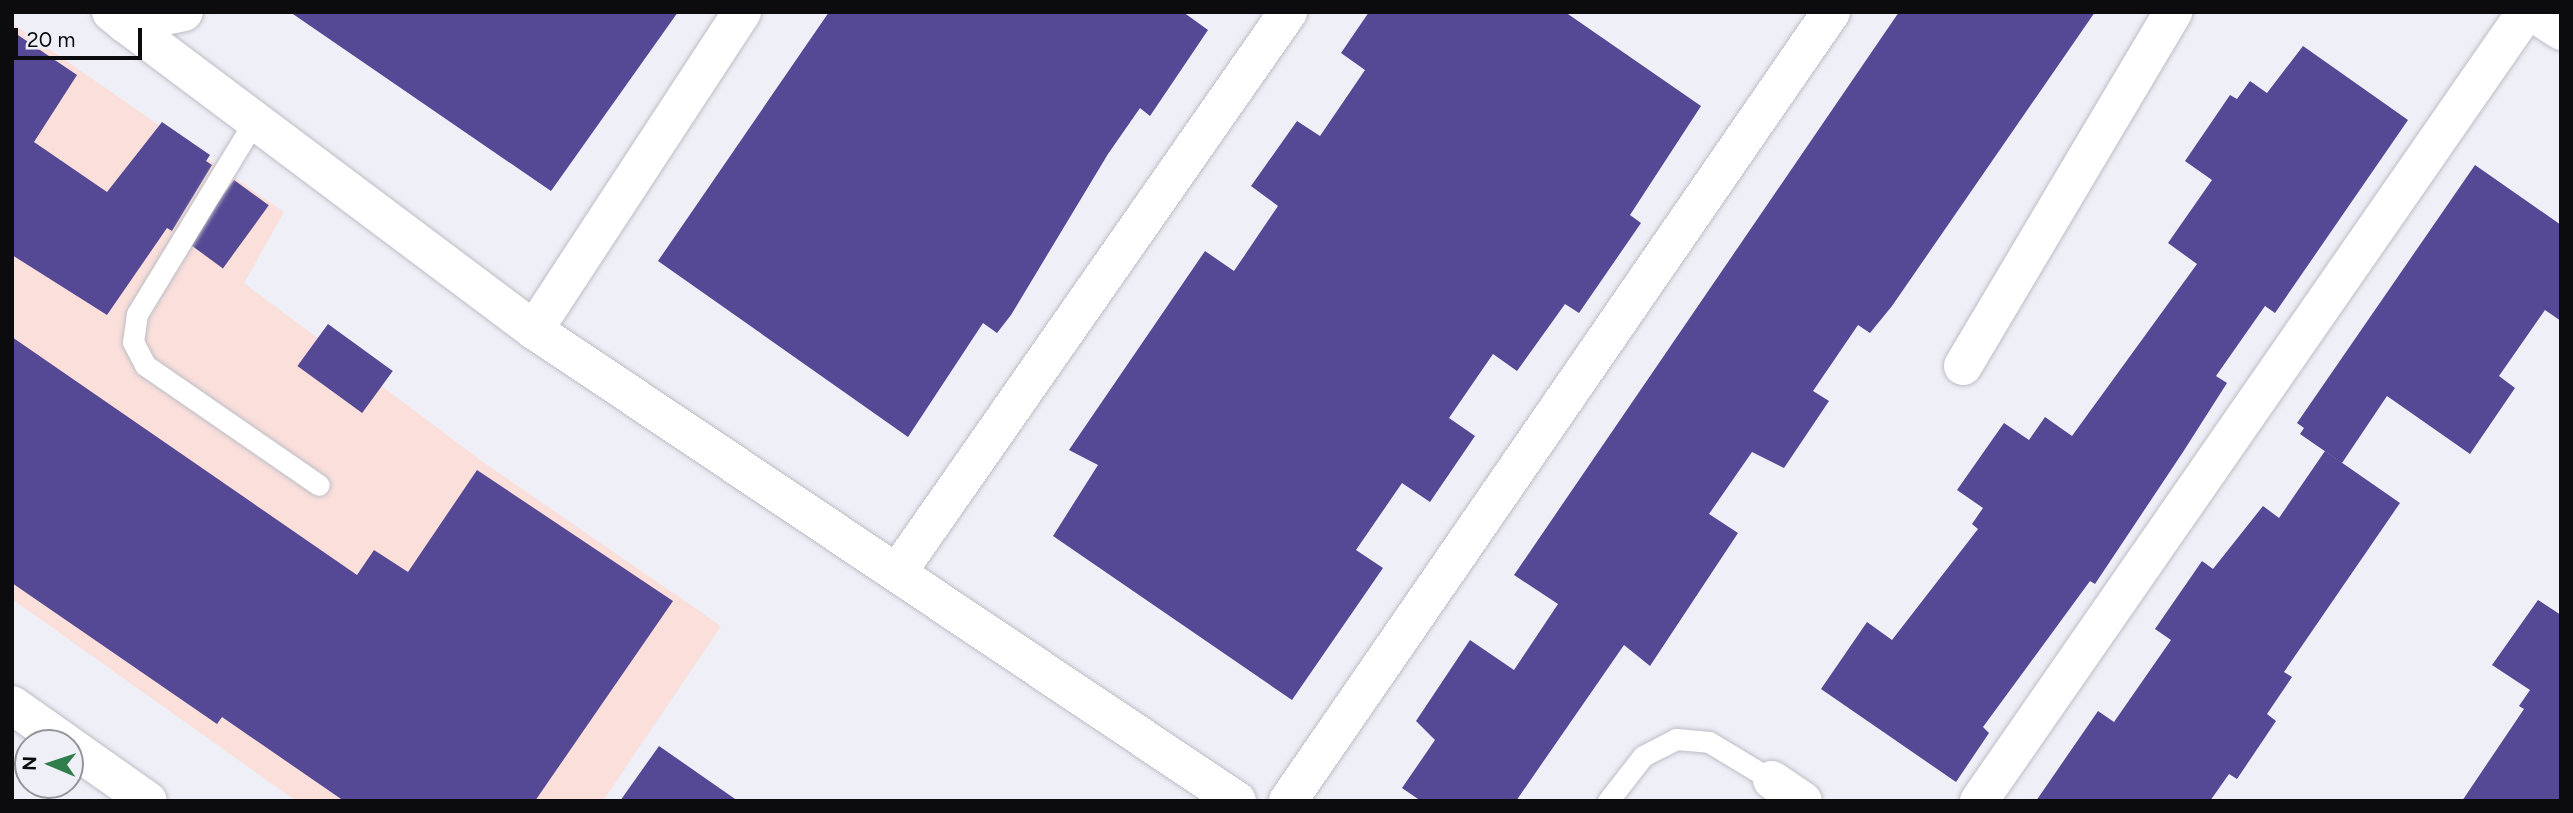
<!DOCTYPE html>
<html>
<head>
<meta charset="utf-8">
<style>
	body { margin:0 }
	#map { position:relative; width:2573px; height:813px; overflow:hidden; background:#efeff8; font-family:Figtree,sans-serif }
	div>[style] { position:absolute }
	.education>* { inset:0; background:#fadfdb }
	.building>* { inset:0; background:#554894; transform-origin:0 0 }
	.roads { filter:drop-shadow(0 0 2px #bdbdc6) drop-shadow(0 0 2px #bdbdc6) }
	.service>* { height:21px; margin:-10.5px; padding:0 10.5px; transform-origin:10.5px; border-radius:10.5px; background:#fff }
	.minor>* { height:38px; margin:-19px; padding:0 19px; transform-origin:19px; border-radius:19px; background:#fff }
	.tertiary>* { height:38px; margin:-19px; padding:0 19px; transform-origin:19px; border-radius:19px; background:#fff }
	.secondary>* { height:38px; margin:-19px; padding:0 19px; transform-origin:19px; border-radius:19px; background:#fff }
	span { translate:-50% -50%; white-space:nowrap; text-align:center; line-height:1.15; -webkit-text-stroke:7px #efeff8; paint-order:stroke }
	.frame { position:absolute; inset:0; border:14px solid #0c0c0f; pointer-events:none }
	.north { position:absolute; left:14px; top:729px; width:70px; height:70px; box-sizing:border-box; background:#efeff8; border:2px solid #94949b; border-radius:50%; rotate:272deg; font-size:19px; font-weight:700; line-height:28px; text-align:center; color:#0c0c0f }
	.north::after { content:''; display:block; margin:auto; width:24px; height:32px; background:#307d4c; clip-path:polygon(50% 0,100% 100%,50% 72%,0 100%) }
	.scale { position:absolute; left:14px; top:28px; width:128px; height:32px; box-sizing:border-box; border:4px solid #0c0c0f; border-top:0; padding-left:9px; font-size:21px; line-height:24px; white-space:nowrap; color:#0c0c0f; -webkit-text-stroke:5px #efeff8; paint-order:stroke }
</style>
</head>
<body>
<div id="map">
	<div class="education">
		<div style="clip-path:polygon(12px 23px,284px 212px,244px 283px,483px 462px,721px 626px,603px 801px,296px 801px,12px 599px)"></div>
	</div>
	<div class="building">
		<div style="clip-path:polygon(290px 12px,678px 12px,551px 191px)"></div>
		<div style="clip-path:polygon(829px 12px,1183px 12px,1208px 30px,1150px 116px,1140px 108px,1108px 154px,1011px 315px,997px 333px,983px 323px,908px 437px,658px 261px)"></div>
		<div style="clip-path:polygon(1369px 12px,1565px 12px,1701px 106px,1630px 215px,1641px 223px,1579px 313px,1565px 304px,1517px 371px,1493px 354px,1449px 418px,1475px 436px,1430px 502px,1402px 483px,1356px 550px,1383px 568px,1292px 700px,1053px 536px,1098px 465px,1069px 450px,1205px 251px,1234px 271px,1278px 206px,1251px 186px,1297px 121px,1320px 136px,1365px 70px,1341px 53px)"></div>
		<div style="clip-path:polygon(1899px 12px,2095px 12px,1892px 306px,1870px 333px,1858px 325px,1813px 391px,1829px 401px,1784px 468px,1752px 452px,1709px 514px,1738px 533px,1650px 666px,1624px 645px,1516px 801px,1421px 801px,1402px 788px,1435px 740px,1416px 721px,1470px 640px,1514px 670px,1558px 604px,1514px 575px)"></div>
		<div style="clip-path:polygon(12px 31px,77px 75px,34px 142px,107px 192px,162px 122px,210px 155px,206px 161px,212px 165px,172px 231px,167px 228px,107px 315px,12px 255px)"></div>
		<div style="clip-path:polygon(2303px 46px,2408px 120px,2275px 313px,2265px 306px,2216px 376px,2227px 383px,2183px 452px,2095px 584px,2090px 581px,1983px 727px,1989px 733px,1956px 782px,1821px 689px,1867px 622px,1892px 640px,1978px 529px,1972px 524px,1983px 508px,1957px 490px,2004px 423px,2029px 440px,2045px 417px,2072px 436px,2197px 264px,2168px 243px,2212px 180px,2185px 161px,2230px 95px,2237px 99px,2250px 81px,2267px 93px)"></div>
		<div style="clip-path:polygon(2475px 165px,2561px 225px,2561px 321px,2545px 310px,2499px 376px,2515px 388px,2470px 454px,2387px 396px,2342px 463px,2300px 434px,2304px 428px,2297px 423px)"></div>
		<div style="left:234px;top:180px;width:43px;height:78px;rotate:36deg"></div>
		<div style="left:328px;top:324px;width:80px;height:52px;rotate:36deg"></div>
		<div style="clip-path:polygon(12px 337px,357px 575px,374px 550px,408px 572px,477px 470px,673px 601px,535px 801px,344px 801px,222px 717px,217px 724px,12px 583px)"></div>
		<div style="clip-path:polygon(2325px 451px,2400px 503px,2284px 672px,2292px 677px,2267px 714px,2276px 721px,2237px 779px,2229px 774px,2210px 801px,2036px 801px,2098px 711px,2114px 722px,2171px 640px,2155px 629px,2202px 561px,2213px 569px,2263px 506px,2279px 518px)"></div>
		<div style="clip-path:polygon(2538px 600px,2561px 615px,2561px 801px,2462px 801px,2524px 709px,2519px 706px,2530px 690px,2492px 665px)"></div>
		<div style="clip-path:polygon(659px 746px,738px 801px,620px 801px)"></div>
	</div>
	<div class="roads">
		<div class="service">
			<div style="left:255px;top:120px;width:227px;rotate:121.3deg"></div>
			<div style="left:137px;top:314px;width:28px;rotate:98deg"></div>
			<div style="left:133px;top:342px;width:26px;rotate:62deg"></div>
			<div style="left:145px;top:365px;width:211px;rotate:34.6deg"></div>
			<div style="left:1608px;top:801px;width:57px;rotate:-52.1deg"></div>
			<div style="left:1643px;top:756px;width:37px;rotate:-27deg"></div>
			<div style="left:1676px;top:739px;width:33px;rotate:5deg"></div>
			<div style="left:1709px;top:742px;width:74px;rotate:31.1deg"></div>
		</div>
		<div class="minor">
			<div style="left:126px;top:24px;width:510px;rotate:36.87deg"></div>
			<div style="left:534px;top:330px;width:846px;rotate:33.82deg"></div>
			<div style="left:534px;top:330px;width:380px;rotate:-56.8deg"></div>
			<div style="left:1963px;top:366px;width:412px;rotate:-59.3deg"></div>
			<div style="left:897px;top:573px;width:684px;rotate:-55.12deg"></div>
			<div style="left:12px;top:705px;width:66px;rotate:35.1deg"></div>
			<div style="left:70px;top:746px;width:95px;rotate:35.2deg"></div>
			<div style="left:1772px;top:780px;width:37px;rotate:34deg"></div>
			<div style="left:1288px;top:801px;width:958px;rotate:-55.46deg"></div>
			<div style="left:1979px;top:801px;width:960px;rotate:-55.27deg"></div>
		</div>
		<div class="tertiary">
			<div style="left:111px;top:12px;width:19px;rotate:39deg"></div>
			<div style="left:126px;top:24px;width:59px;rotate:-11.7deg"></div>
		</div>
		<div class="secondary">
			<div style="left:2532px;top:12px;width:35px;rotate:33deg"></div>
		</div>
	</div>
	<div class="frame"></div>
	<div class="north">N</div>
	<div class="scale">20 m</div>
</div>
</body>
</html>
